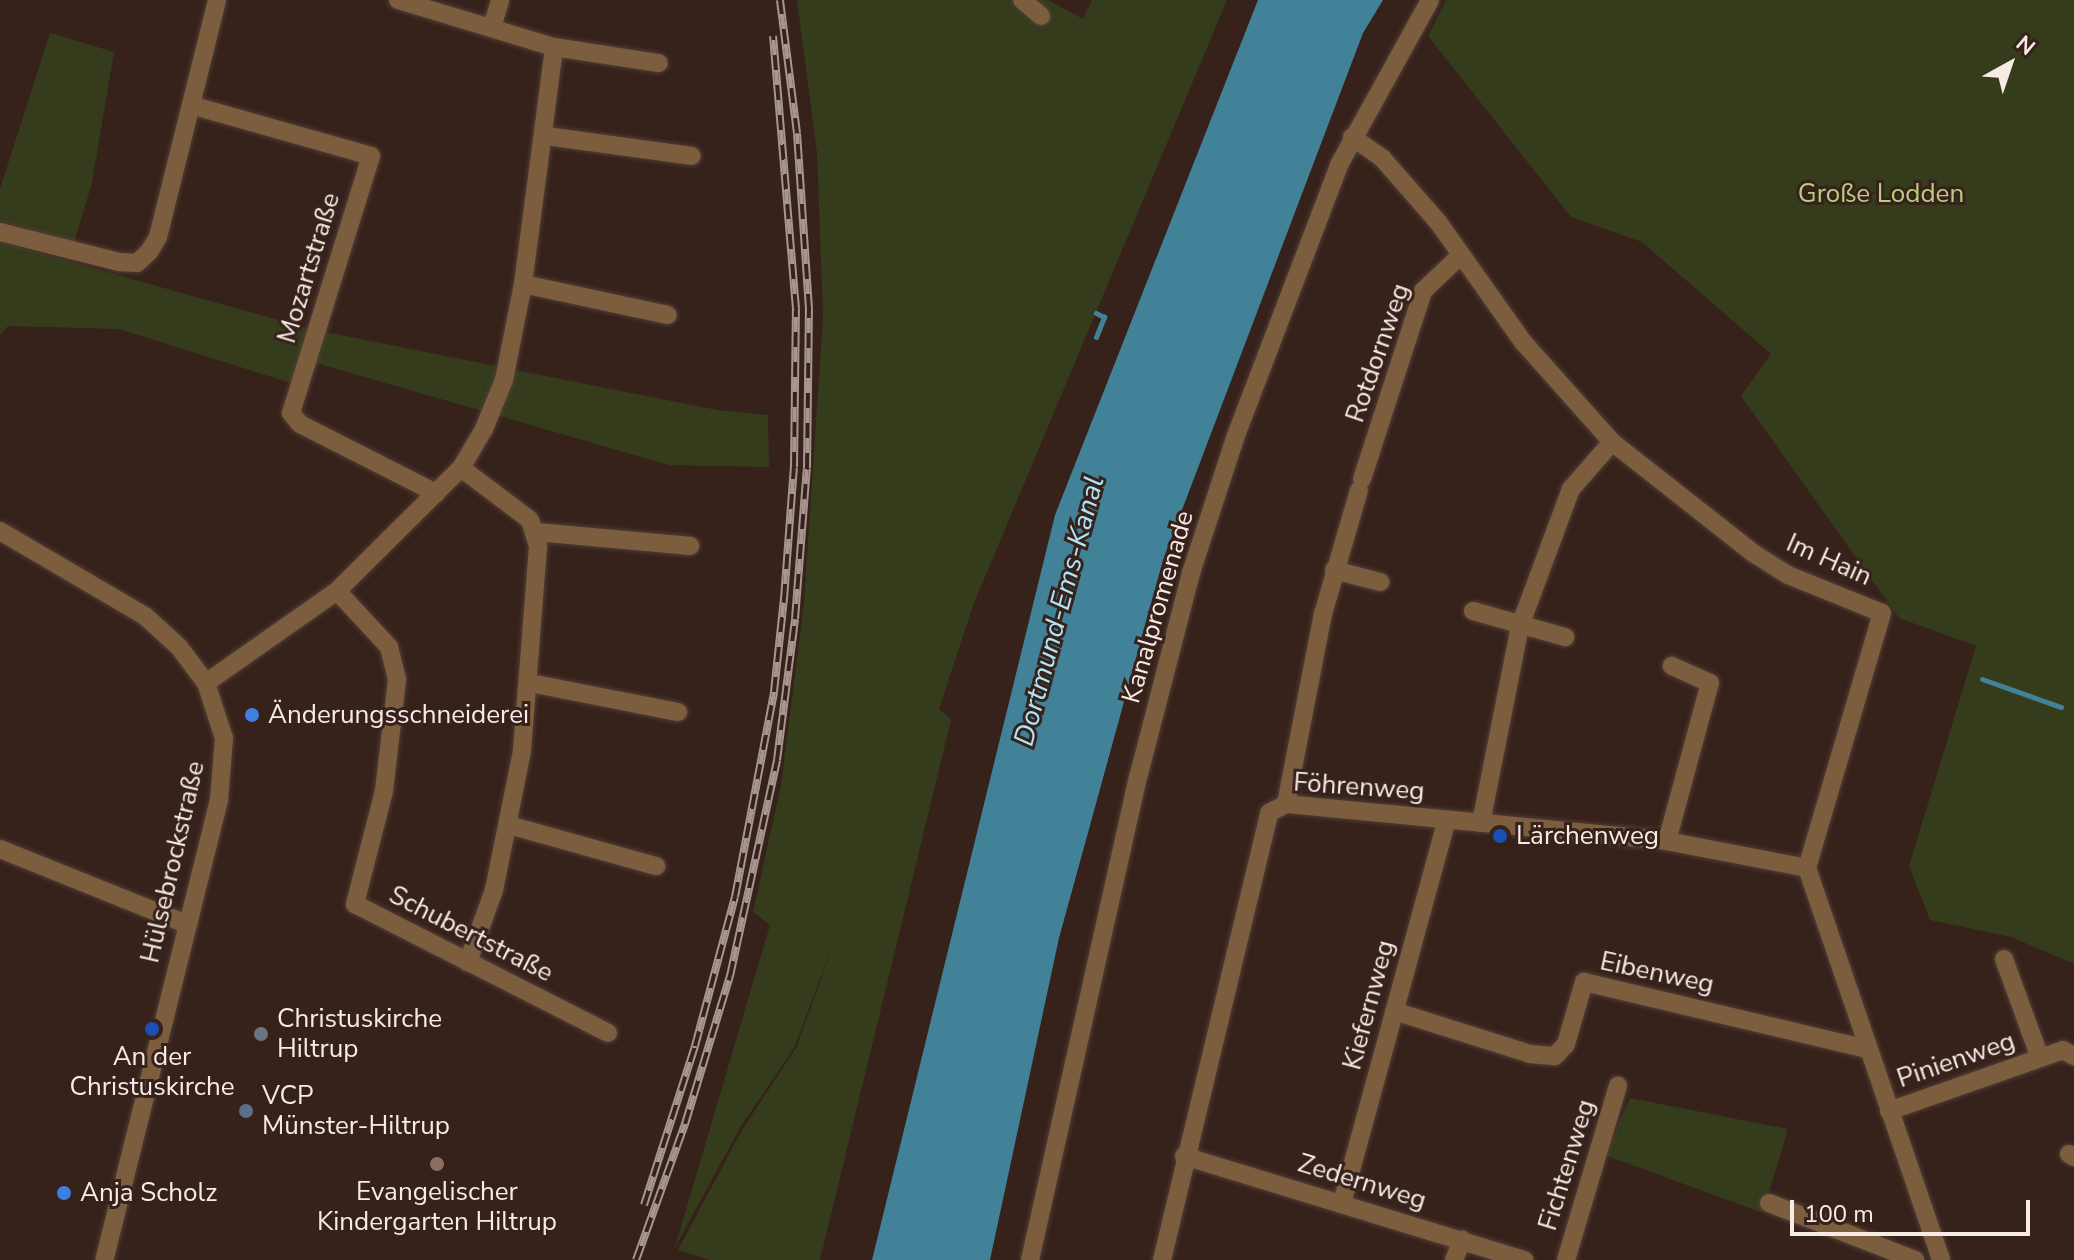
<!DOCTYPE html>
<html>
<head>
<meta charset="utf-8">
<style>
	body { margin:0 }
	#map { position:relative; width:2074px; height:1260px; overflow:hidden; background:#36221b; font-family:"Nunito Sans",sans-serif }
	div>[style] { position:absolute }
	.green>* { inset:0; background:#343c1b }
	.water>* { inset:0; background:#428298 }
	.stream>* { height:5px; margin:-2.5px; padding:0 2.5px; transform-origin:2.5px; border-radius:2.5px; background:#428298 }
	.roads { filter:drop-shadow(0 0 2px #513e37) drop-shadow(0 0 2px #513e37) }
	.minor>* { height:18px; margin:-9px; padding:0 9px; transform-origin:9px; border-radius:9px; background:#7c5e3f }
	.rail>* { height:8px; margin-top:-4px; transform-origin:0; background:repeating-linear-gradient(90deg,#36221b 0 15px,#a79690 0 30px); box-sizing:border-box; border-block:2px solid #a79690 }
	.dots>* { width:22px; height:22px; translate:-50% -50%; box-sizing:border-box; border:4px solid #36221b; border-radius:50% }
	span { translate:-50% -50%; white-space:nowrap; text-align:center; line-height:1.15; -webkit-text-stroke:6px #36221b; paint-order:stroke }
	.park-label { font-size:26px; color:#b9cd7f }
	.street-label { font-size:26px; color:#f8eae5 }
	.poi-label { font-size:26px; color:#f8eae5 }
	.left { translate:0 -50%; text-align:left }
	.water-label { font-size:28px; color:#afe5fa; font-style:italic }
	.north { position:absolute; left:1970px; top:24px; width:80px; height:80px; -webkit-text-stroke:6px #36221b; paint-order:stroke; rotate:40deg; font-size:22px; font-weight:700; line-height:32px; text-align:center; color:#f8eae5 }
	.north::after { content:''; display:block; margin:auto; width:28px; height:36px; background:#f8eae5; clip-path:polygon(50% 0,100% 100%,50% 72%,0 100%) }
	.scale { position:absolute; left:1790px; top:1200px; width:240px; height:36px; box-sizing:border-box; border:4px solid #f8eae5; border-top:0; padding-left:10px; font-size:24px; line-height:28px; white-space:nowrap; color:#f8eae5; -webkit-text-stroke:6px #36221b; paint-order:stroke }
</style>
</head>
<body>
<div id="map">
	<div class="green">
		<div style="clip-path:polygon(797px 0,1048px 0,1083px 19px,1092px 0,1227px 0,974px 603px,939px 709px,951px 720px,820px 1260px,710px 1260px,678px 1250px,742px 1130px,796px 1048px,840px 927px,794px 1048px,741px 1126px,675px 1247px,770px 925px,753px 912px,781px 785px,804px 603px,823px 317px,817px 153px)"></div>
		<div style="clip-path:polygon(1446px 0,2074px 0,2074px 964px,2011px 937px,1930px 920px,1909px 866px,1976px 646px,1899px 618px,1741px 396px,1771px 354px,1642px 242px,1571px 217px,1428px 36px)"></div>
		<div style="clip-path:polygon(50px 33px,114px 52px,92px 183px,74px 242px,0 221px,0 189px)"></div>
		<div style="clip-path:polygon(0 242px,310px 329px,717px 410px,768px 415px,769px 467px,669px 465px,302px 359px,294px 384px,119px 329px,8px 326px,0 335px)"></div>
		<div style="clip-path:polygon(1630px 1098px,1788px 1129px,1763px 1213px,1605px 1155px)"></div>
	</div>
	<div class="water">
		<div style="clip-path:polygon(1258px 0,1383px 0,1363px 33px,1163px 560px,1059px 938px,990px 1260px,872px 1260px,1055px 515px)"></div>
	</div>
	<div class="stream">
		<div style="left:1096px;top:337px;width:22px;rotate:-68deg"></div>
		<div style="left:1104px;top:317px;width:9px;rotate:-153deg"></div>
		<div style="left:1982px;top:679px;width:84px;rotate:19.5deg"></div>
	</div>
	<div class="roads">
		<div class="minor">
			<div style="left:398px;top:0;width:163px;rotate:16.8deg"></div>
			<div style="left:554px;top:47px;width:106px;rotate:8.7deg"></div>
			<div style="left:1022px;top:0;width:25px;rotate:40deg"></div>
			<div style="left:492px;top:27px;width:28px;rotate:-73deg"></div>
			<div style="left:191px;top:105px;width:187px;rotate:15.8deg"></div>
			<div style="left:371px;top:156px;width:269px;rotate:107.3deg"></div>
			<div style="left:291px;top:413px;width:14px;rotate:51deg"></div>
			<div style="left:300px;top:424px;width:153px;rotate:26.9deg"></div>
			<div style="left:546px;top:136px;width:147px;rotate:7.8deg"></div>
			<div style="left:1352px;top:137px;width:37px;rotate:35deg"></div>
			<div style="left:1382px;top:158px;width:85px;rotate:48.8deg"></div>
			<div style="left:1438px;top:222px;width:147px;rotate:54.7deg"></div>
			<div style="left:1523px;top:342px;width:134px;rotate:48.3deg"></div>
			<div style="left:1612px;top:442px;width:179px;rotate:38.2deg"></div>
			<div style="left:1753px;top:553px;width:41px;rotate:32.2deg"></div>
			<div style="left:1788px;top:575px;width:101px;rotate:22deg"></div>
			<div style="left:1882px;top:613px;width:266px;rotate:106.4deg"></div>
			<div style="left:1807px;top:868px;width:414px;rotate:71.1deg"></div>
			<div style="left:0;top:232px;width:123px;rotate:14.1deg"></div>
			<div style="left:119px;top:262px;width:18px;rotate:3deg"></div>
			<div style="left:137px;top:263px;width:16px;rotate:-43deg"></div>
			<div style="left:149px;top:252px;width:17px;rotate:-59deg"></div>
			<div style="left:158px;top:237px;width:244px;rotate:-76deg"></div>
			<div style="left:523px;top:284px;width:148px;rotate:12.1deg"></div>
			<div style="left:461px;top:468px;width:86px;rotate:37deg"></div>
			<div style="left:530px;top:520px;width:28px;rotate:73deg"></div>
			<div style="left:538px;top:547px;width:205px;rotate:94.5deg"></div>
			<div style="left:522px;top:751px;width:142px;rotate:101.4deg"></div>
			<div style="left:494px;top:890px;width:77px;rotate:109.9deg"></div>
			<div style="left:1362px;top:479px;width:198px;rotate:-72deg"></div>
			<div style="left:1423px;top:291px;width:52px;rotate:-43.5deg"></div>
			<div style="left:0;top:531px;width:168px;rotate:30.4deg"></div>
			<div style="left:145px;top:616px;width:46px;rotate:42.4deg"></div>
			<div style="left:179px;top:647px;width:45px;rotate:53.1deg"></div>
			<div style="left:206px;top:683px;width:58px;rotate:71.9deg"></div>
			<div style="left:224px;top:738px;width:62px;rotate:94.6deg"></div>
			<div style="left:219px;top:800px;width:474px;rotate:104deg"></div>
			<div style="left:537px;top:532px;width:154px;rotate:5.2deg"></div>
			<div style="left:1334px;top:570px;width:48px;rotate:14.6deg"></div>
			<div style="left:337px;top:591px;width:76px;rotate:47.1deg"></div>
			<div style="left:389px;top:647px;width:34px;rotate:76deg"></div>
			<div style="left:397px;top:680px;width:112px;rotate:96.7deg"></div>
			<div style="left:384px;top:791px;width:117px;rotate:104.4deg"></div>
			<div style="left:355px;top:904px;width:284px;rotate:27deg"></div>
			<div style="left:1473px;top:611px;width:96px;rotate:15.8deg"></div>
			<div style="left:206px;top:683px;width:160px;rotate:-35.1deg"></div>
			<div style="left:337px;top:591px;width:175px;rotate:-44.8deg"></div>
			<div style="left:461px;top:468px;width:45px;rotate:-59.5deg"></div>
			<div style="left:484px;top:429px;width:53px;rotate:-67.8deg"></div>
			<div style="left:504px;top:380px;width:98px;rotate:-78.8deg"></div>
			<div style="left:523px;top:284px;width:239px;rotate:-82.5deg"></div>
			<div style="left:530px;top:683px;width:151px;rotate:11.1deg"></div>
			<div style="left:1286px;top:804px;width:194px;rotate:-79deg"></div>
			<div style="left:1323px;top:614px;width:129px;rotate:-73.8deg"></div>
			<div style="left:1481px;top:823px;width:201px;rotate:-78.8deg"></div>
			<div style="left:1520px;top:626px;width:146px;rotate:-69.6deg"></div>
			<div style="left:1571px;top:489px;width:62px;rotate:-48.9deg"></div>
			<div style="left:509px;top:825px;width:153px;rotate:15.6deg"></div>
			<div style="left:1667px;top:841px;width:164px;rotate:-74.8deg"></div>
			<div style="left:1710px;top:683px;width:42px;rotate:-155.9deg"></div>
			<div style="left:0;top:849px;width:201px;rotate:21.9deg"></div>
			<div style="left:2004px;top:959px;width:105px;rotate:70deg"></div>
			<div style="left:1394px;top:1011px;width:143px;rotate:17.5deg"></div>
			<div style="left:1530px;top:1054px;width:25px;rotate:5deg"></div>
			<div style="left:1555px;top:1056px;width:16px;rotate:-47deg"></div>
			<div style="left:1566px;top:1044px;width:65px;rotate:-73.8deg"></div>
			<div style="left:1584px;top:982px;width:291px;rotate:13.3deg"></div>
			<div style="left:1889px;top:1111px;width:184px;rotate:-19.3deg"></div>
			<div style="left:2063px;top:1050px;width:13px;rotate:29deg"></div>
			<div style="left:2069px;top:1154px;width:6px;rotate:31deg"></div>
			<div style="left:1184px;top:1156px;width:356px;rotate:17deg"></div>
			<div style="left:1342px;top:1203px;width:397px;rotate:-74.7deg"></div>
			<div style="left:1769px;top:1203px;width:157px;rotate:21.3deg"></div>
			<div style="left:1030px;top:1260px;width:498px;rotate:-77.4deg"></div>
			<div style="left:1139px;top:774px;width:208px;rotate:-75.5deg"></div>
			<div style="left:1191px;top:573px;width:142px;rotate:-71.9deg"></div>
			<div style="left:1235px;top:438px;width:292px;rotate:-69.1deg"></div>
			<div style="left:1339px;top:165px;width:188px;rotate:-61.1deg"></div>
			<div style="left:1162px;top:1260px;width:460px;rotate:-76.5deg"></div>
			<div style="left:1269px;top:813px;width:19px;rotate:-28deg"></div>
			<div style="left:1286px;top:804px;width:383px;rotate:5.5deg"></div>
			<div style="left:1667px;top:841px;width:143px;rotate:10.9deg"></div>
			<div style="left:1454px;top:1260px;width:22px;rotate:-68deg"></div>
			<div style="left:1566px;top:1260px;width:182px;rotate:-73.4deg"></div>
		</div>
	</div>
	<div class="rail">
		<div style="left:644px;top:1205px;width:167px;rotate:-72.2deg"></div>
		<div style="left:695px;top:1046px;width:154px;rotate:-75deg"></div>
		<div style="left:735px;top:897px;width:209px;rotate:-79.2deg"></div>
		<div style="left:774px;top:692px;width:94px;rotate:-83.9deg"></div>
		<div style="left:784px;top:599px;width:132px;rotate:-85.7deg"></div>
		<div style="left:794px;top:467px;width:158px;rotate:-89.3deg"></div>
		<div style="left:796px;top:309px;width:274px;rotate:-94.8deg"></div>
		<div style="left:636px;top:1260px;width:145px;rotate:-70.2deg"></div>
		<div style="left:685px;top:1124px;width:155px;rotate:-73.1deg"></div>
		<div style="left:730px;top:976px;width:221px;rotate:-77.7deg"></div>
		<div style="left:777px;top:760px;width:142px;rotate:-82.7deg"></div>
		<div style="left:795px;top:619px;width:151px;rotate:-85.5deg"></div>
		<div style="left:807px;top:468px;width:159px;rotate:-89.3deg"></div>
		<div style="left:809px;top:309px;width:176px;rotate:-93.9deg"></div>
		<div style="left:797px;top:133px;width:134px;rotate:-97.3deg"></div>
	</div>
	<div class="dots">
		<div style="left:252px;top:715px;background:#3f7fe0"></div>
		<div style="left:1500px;top:836px;background:#1a4fb4"></div>
		<div style="left:152px;top:1029px;background:#1a4fb4"></div>
		<div style="left:261px;top:1034px;background:#6b7280"></div>
		<div style="left:246px;top:1111px;background:#5c6f8a"></div>
		<div style="left:437px;top:1164px;background:#8d6e63"></div>
		<div style="left:64px;top:1193px;background:#3f7fe0"></div>
	</div>
	<div class="park-label">
		<span style="left:1881px;top:194px">Große Lodden</span>
	</div>
	<div class="street-label">
		<span style="left:309px;top:268px;rotate:-73deg">Mozartstraße</span>
		<span style="left:1378px;top:353px;rotate:-71deg">Rotdornweg</span>
		<span style="left:1829px;top:560px;rotate:24deg">Im Hain</span>
		<span style="left:1158px;top:607px;rotate:-74deg">Kanalpromenade</span>
		<span style="left:1359px;top:787px;rotate:4deg">Föhrenweg</span>
		<span style="left:173px;top:862px;rotate:-77deg">Hülsebrockstraße</span>
		<span style="left:471px;top:934px;rotate:27deg">Schubertstraße</span>
		<span style="left:1657px;top:973px;rotate:12deg">Eibenweg</span>
		<span style="left:1369px;top:1005px;rotate:-75deg">Kiefernweg</span>
		<span style="left:1956px;top:1060px;rotate:-19deg">Pinienweg</span>
		<span style="left:1567px;top:1165px;rotate:-73deg">Fichtenweg</span>
		<span style="left:1362px;top:1182px;rotate:17deg">Zedernweg</span>
	</div>
	<div class="poi-label">
		<span class="left" style="left:268px;top:715px">Änderungsschneiderei</span>
		<span class="left" style="left:1516px;top:836px">Lärchenweg</span>
		<span class="left" style="left:277px;top:1034px">Christuskirche<br>Hiltrup</span>
		<span style="left:152px;top:1072px">An der<br>Christuskirche</span>
		<span class="left" style="left:262px;top:1111px">VCP<br>Münster-Hiltrup</span>
		<span style="left:437px;top:1207px">Evangelischer<br>Kindergarten Hiltrup</span>
		<span class="left" style="left:80px;top:1193px">Anja Scholz</span>
	</div>
	<div class="water-label">
		<span style="left:1059px;top:611px;rotate:-75deg">Dortmund-Ems-Kanal</span>
	</div>
	<div class="north">N</div>
	<div class="scale">100 m</div>
</div>
</body>
</html>
